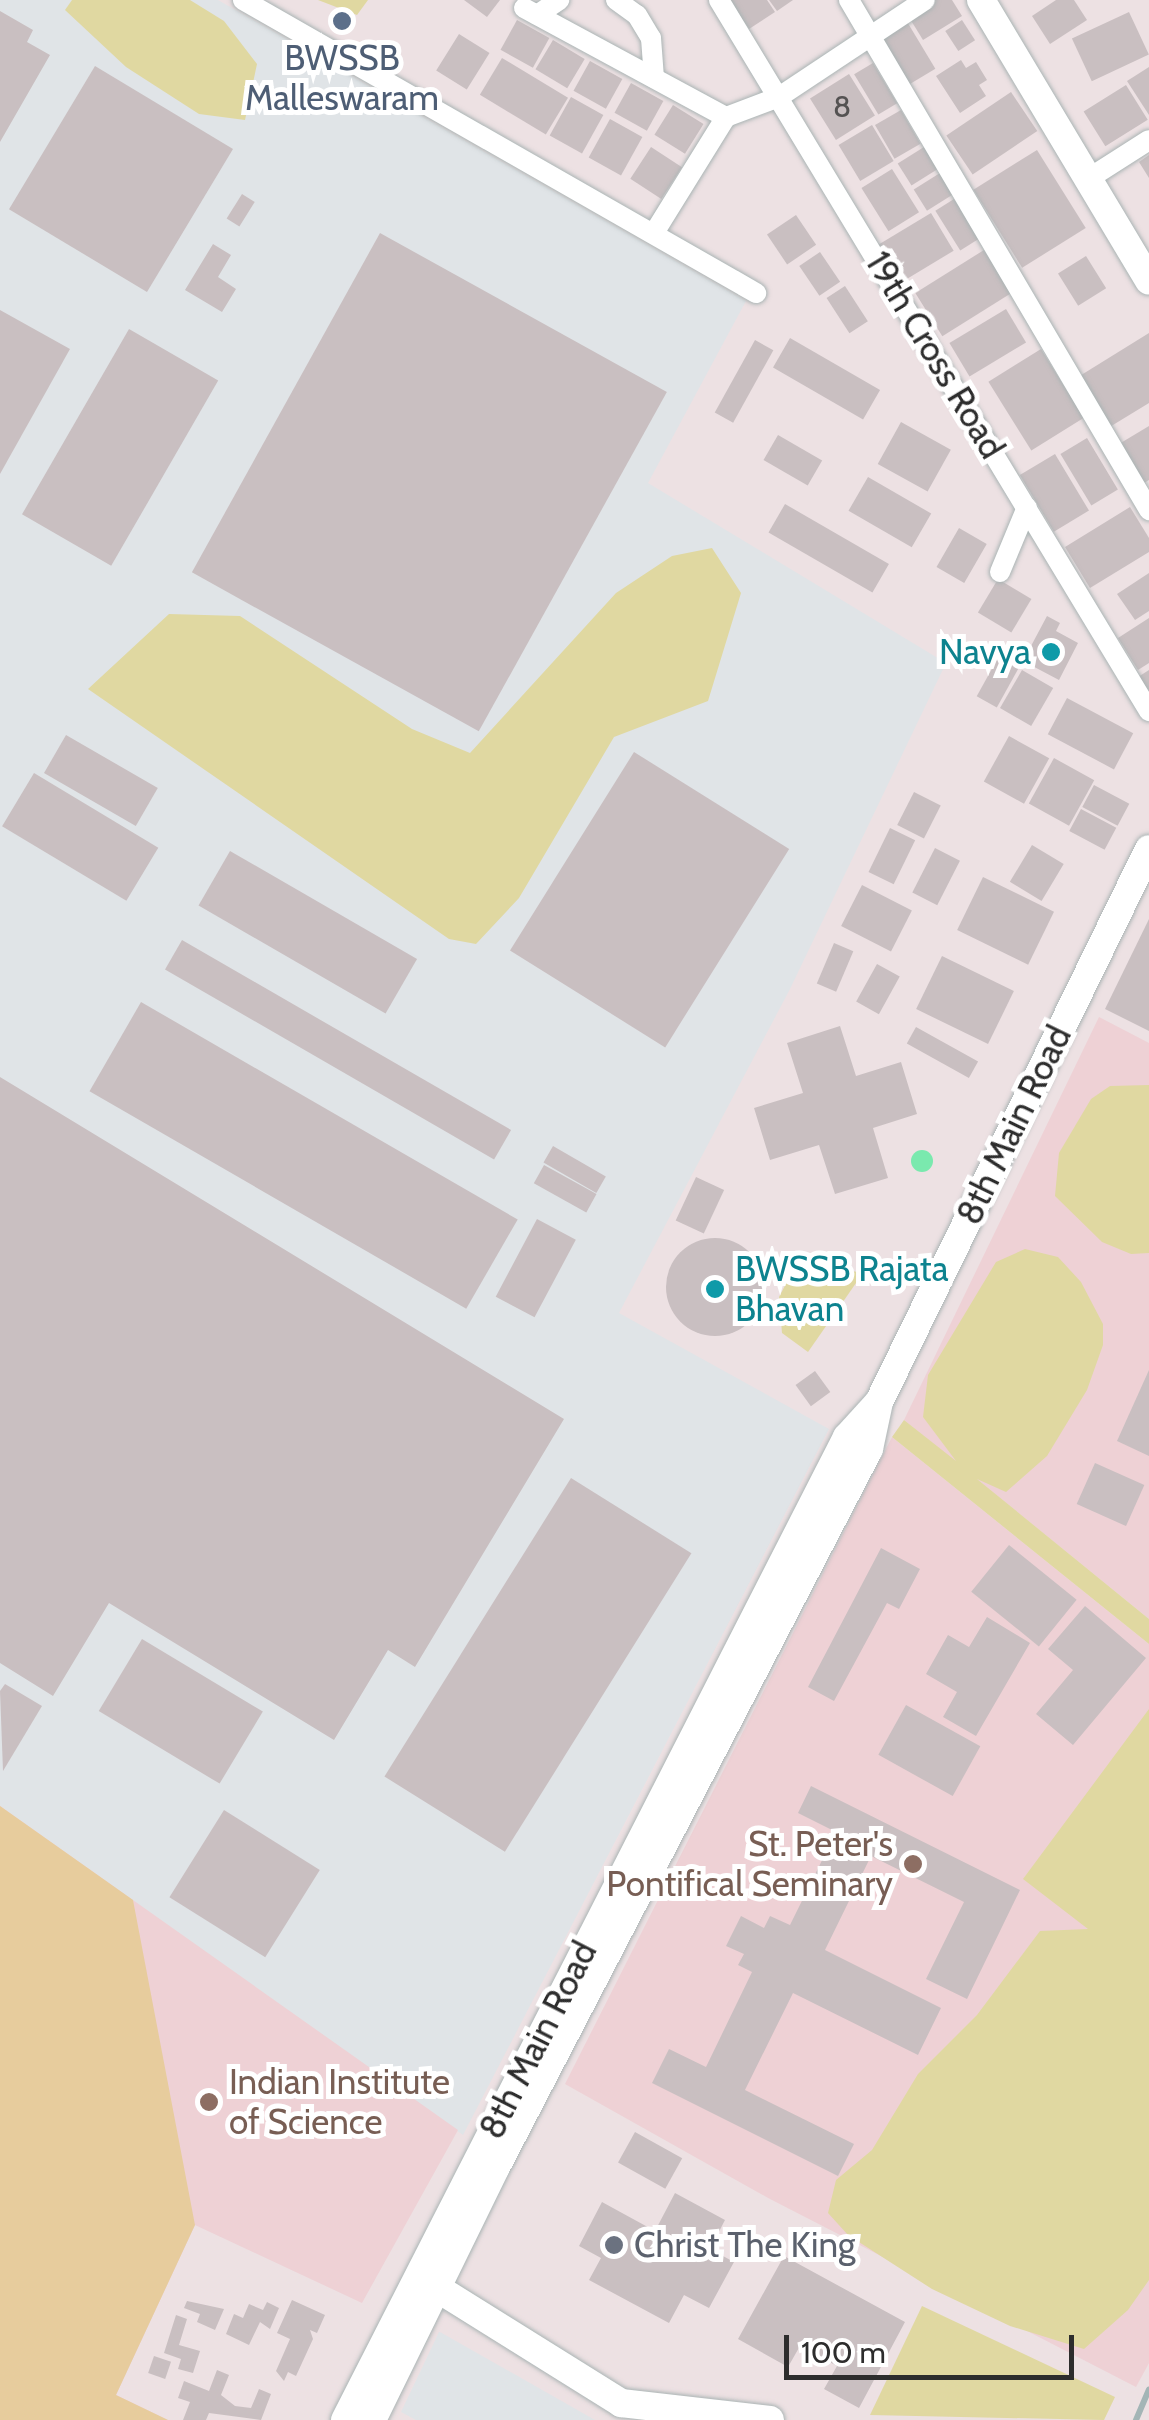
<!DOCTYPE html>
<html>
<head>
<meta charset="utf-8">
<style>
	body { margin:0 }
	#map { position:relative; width:1149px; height:2420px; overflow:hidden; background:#ede1e3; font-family:Cabin,sans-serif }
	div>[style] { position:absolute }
	.industrial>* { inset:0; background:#e0e4e7 }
	.education>* { inset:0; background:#eed1d5 }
	.green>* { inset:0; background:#e0d8a1 }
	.pitch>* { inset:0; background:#e7cc9d }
	.water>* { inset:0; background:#7ae9ae }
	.round { border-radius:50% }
	.building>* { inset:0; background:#c9bfc1; transform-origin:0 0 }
	.roads { filter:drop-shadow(0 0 2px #aab4b4) drop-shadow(0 0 2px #aab4b4) }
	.street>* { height:20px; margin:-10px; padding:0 10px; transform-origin:10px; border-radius:10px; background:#fff }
	.secondary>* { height:28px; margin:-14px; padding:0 14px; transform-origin:14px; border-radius:14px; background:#fff }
	.rail>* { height:6px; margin:-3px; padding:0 3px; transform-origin:3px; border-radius:3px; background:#a3b5b6 }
	.dots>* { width:28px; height:28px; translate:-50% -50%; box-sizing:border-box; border:5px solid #fff; border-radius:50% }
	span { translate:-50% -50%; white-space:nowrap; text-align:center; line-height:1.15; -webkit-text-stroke:10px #fff; paint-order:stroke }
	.number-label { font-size:30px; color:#545252 }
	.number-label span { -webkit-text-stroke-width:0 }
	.service-label { font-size:35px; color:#4e5e75 }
	.street-label { font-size:35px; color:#2d2d2d }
	.culture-label { font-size:35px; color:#0d838f }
	.right { translate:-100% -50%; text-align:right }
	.left { translate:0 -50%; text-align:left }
	.education-label { font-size:35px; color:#785e54 }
	.worship-label { font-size:35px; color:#5b616d }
	.scale { position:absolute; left:784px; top:2335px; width:290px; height:45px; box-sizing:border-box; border:5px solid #2d2d2d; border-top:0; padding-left:12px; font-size:30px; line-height:35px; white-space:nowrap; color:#2d2d2d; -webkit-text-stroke:8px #fff; paint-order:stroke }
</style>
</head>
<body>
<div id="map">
	<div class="industrial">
		<div style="clip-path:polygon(0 0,218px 0,746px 301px,648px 483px,946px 663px,790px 989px,619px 1313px,829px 1429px,463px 2135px,0 1806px)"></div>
		<div style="clip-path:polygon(439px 2332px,440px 2332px,595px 2420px,416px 2420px,401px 2412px)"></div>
	</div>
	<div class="education">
		<div style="clip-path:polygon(1099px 1017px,1149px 1043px,1149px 1619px,904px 1420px)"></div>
		<div style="clip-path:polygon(892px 1437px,1149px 1644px,1149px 2363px,1136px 2387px,770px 2199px,565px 2084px)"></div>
		<div style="clip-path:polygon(0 1806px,458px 2130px,362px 2303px,195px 2225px,116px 2395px,168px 2420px,0 2420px)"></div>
	</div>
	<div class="green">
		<div style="clip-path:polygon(72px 0,190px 0,224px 21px,257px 64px,245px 120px,199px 114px,126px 67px,65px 10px)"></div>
		<div style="clip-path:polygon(318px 0,368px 0,357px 15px)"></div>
		<div style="clip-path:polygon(712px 548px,741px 593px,708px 701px,614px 737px,519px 898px,476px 944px,449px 939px,88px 689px,169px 614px,240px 616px,412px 729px,470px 753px,616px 593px,672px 556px)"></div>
		<div style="clip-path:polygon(1149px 1085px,1149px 1253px,1131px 1254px,1102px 1242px,1055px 1196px,1059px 1153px,1091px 1099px,1110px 1086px)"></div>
		<div style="clip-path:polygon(1025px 1249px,1058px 1257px,1081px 1282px,1103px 1324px,1103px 1345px,1087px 1390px,1047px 1456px,1006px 1492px,977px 1479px,1149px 1619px,1149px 1644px,892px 1437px,904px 1420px,956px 1461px,923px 1417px,928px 1375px,996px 1262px)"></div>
		<div style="clip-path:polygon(830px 1267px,863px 1273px,808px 1352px,782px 1333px,779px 1297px,789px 1278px)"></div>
		<div style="clip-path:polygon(1149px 1709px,1149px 2280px,1128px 2310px,1084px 2349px,1010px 2326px,932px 2289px,848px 2235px,828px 2213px,836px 2180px,872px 2150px,918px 2074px,977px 2015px,1040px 1931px,1088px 1929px,1023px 1879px)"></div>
		<div style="clip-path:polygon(922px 2306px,1115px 2397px,1104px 2420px,870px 2415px)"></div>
	</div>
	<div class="pitch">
		<div style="clip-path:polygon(0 1806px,133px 1900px,195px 2225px,116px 2395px,168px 2420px,0 2420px)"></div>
	</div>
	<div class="water">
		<div class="round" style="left:911px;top:1150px;width:22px;height:22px"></div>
	</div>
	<div class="building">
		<div style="clip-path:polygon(464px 0,500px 0,487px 17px)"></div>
		<div style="clip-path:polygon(729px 0,767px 0,775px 12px,749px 29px)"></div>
		<div style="clip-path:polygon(769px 0,793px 0,777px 11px)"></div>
		<div style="clip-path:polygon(930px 0,952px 0,962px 16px,923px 40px,907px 14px)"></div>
		<div style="clip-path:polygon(1056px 0,1074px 0,1087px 20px,1050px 44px,1032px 16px)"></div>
		<div style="clip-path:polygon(0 11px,33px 30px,27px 42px,50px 55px,0 142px)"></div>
		<div style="left:1129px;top:12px;width:47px;height:63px;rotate:65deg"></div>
		<div style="left:517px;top:20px;width:37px;height:34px;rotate:29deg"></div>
		<div style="left:906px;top:20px;width:57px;height:34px;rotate:59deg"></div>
		<div style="left:962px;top:20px;width:24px;height:20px;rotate:57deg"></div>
		<div style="left:459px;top:34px;width:36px;height:43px;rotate:32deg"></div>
		<div style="left:553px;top:40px;width:37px;height:34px;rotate:31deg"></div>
		<div style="left:502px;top:58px;width:77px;height:43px;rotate:31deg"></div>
		<div style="clip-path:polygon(961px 60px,966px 68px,976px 62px,987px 80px,979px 85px,986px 96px,960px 113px,936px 76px)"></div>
		<div style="left:590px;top:61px;width:37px;height:34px;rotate:29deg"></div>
		<div style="left:873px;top:63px;width:47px;height:22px;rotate:59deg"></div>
		<div style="left:95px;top:66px;width:161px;height:167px;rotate:31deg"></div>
		<div style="clip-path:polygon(1149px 67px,1149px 115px,1127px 81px)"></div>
		<div style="left:849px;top:74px;width:49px;height:46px;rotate:58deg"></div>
		<div style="left:631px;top:83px;width:37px;height:34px;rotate:29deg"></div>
		<div style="left:1126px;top:85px;width:41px;height:50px;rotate:58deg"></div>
		<div style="left:1011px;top:92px;width:47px;height:78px;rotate:56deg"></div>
		<div style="left:571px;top:97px;width:37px;height:44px;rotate:29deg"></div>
		<div style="left:673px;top:105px;width:36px;height:35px;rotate:32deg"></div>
		<div style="left:901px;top:110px;width:39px;height:30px;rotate:60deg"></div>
		<div style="left:610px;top:119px;width:37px;height:44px;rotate:29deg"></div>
		<div style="left:872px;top:125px;width:42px;height:39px;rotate:59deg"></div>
		<div style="left:651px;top:147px;width:37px;height:38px;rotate:33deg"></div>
		<div style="left:924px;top:147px;width:26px;height:31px;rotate:58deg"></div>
		<div style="left:1037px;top:150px;width:92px;height:75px;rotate:58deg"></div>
		<div style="clip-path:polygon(1149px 155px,1149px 178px,1139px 162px)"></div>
		<div style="left:892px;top:169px;width:51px;height:36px;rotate:58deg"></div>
		<div style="left:940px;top:173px;width:25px;height:31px;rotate:58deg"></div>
		<div style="left:242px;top:194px;width:15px;height:29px;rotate:32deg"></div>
		<div style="left:954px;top:199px;width:47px;height:22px;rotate:58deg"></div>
		<div style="left:931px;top:213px;width:44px;height:61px;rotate:59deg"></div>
		<div style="left:796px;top:215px;width:36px;height:35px;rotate:56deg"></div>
		<div style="left:380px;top:233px;width:328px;height:388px;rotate:29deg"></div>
		<div style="clip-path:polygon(213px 244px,231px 255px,218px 277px,236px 289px,222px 312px,185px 290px)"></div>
		<div style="left:984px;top:250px;width:51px;height:81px;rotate:58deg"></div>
		<div style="left:820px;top:252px;width:36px;height:25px;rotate:56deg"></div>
		<div style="left:1086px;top:256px;width:38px;height:33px;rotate:58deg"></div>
		<div style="left:845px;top:286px;width:42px;height:22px;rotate:57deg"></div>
		<div style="left:1006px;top:309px;width:39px;height:66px;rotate:59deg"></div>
		<div style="clip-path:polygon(0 310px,70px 349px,0 474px)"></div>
		<div style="left:129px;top:329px;width:103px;height:214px;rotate:30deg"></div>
		<div style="clip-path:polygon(1149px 333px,1149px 403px,1108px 428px,1078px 377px)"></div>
		<div style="left:790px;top:338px;width:104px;height:34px;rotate:30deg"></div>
		<div style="left:755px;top:340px;width:21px;height:83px;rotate:29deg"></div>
		<div style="left:1041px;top:349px;width:81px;height:62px;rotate:58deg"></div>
		<div style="left:901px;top:422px;width:57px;height:48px;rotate:29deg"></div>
		<div style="clip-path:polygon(1149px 426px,1149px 480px,1144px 483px,1119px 444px)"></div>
		<div style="left:778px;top:435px;width:51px;height:29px;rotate:30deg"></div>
		<div style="left:1087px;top:438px;width:60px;height:31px;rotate:59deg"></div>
		<div style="left:1055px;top:454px;width:66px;height:41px;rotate:59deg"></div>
		<div style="left:868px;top:477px;width:73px;height:39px;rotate:30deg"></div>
		<div style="left:785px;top:504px;width:120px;height:33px;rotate:30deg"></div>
		<div style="clip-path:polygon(1130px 507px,1149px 538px,1149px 552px,1090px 588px,1065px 547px)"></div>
		<div style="left:959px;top:528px;width:32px;height:45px;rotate:30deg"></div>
		<div style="clip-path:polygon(1149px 573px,1149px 611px,1135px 620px,1117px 594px)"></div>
		<div style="left:998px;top:579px;width:39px;height:39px;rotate:31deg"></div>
		<div style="clip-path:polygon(1047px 616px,1060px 623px,1056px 631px,1078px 643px,1059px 680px,1023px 661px)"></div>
		<div style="clip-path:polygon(1149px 618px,1149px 663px,1138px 670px,1118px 638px)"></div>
		<div style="left:999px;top:656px;width:23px;height:46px;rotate:29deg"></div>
		<div style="left:1022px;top:670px;width:36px;height:44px;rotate:30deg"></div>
		<div style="clip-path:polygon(1149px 670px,1149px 695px,1138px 677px)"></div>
		<div style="left:1067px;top:698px;width:75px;height:41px;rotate:28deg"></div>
		<div style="left:66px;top:735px;width:106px;height:44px;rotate:30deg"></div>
		<div style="left:1009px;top:736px;width:46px;height:52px;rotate:29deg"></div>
		<div style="left:634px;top:752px;width:183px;height:234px;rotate:32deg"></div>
		<div style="left:1054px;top:758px;width:46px;height:52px;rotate:29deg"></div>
		<div style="left:34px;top:773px;width:145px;height:62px;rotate:31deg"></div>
		<div style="left:1094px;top:785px;width:40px;height:25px;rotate:28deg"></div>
		<div style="left:914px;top:792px;width:30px;height:37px;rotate:27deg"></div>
		<div style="left:1081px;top:809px;width:40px;height:25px;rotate:28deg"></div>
		<div style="left:890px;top:828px;width:28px;height:49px;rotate:26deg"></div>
		<div style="left:1032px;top:845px;width:37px;height:43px;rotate:31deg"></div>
		<div style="left:935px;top:848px;width:28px;height:50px;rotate:27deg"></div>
		<div style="left:230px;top:851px;width:216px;height:63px;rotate:30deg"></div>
		<div style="left:983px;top:877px;width:79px;height:59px;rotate:26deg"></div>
		<div style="left:862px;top:885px;width:56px;height:46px;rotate:27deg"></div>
		<div style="clip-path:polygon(1149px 919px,1149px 1031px,1105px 1009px)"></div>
		<div style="left:182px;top:940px;width:380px;height:34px;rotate:30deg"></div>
		<div style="left:834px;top:943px;width:21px;height:44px;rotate:23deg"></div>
		<div style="left:942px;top:956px;width:80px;height:59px;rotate:26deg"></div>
		<div style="left:877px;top:964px;width:26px;height:43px;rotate:29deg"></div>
		<div style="left:141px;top:1002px;width:435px;height:103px;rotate:30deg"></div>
		<div style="clip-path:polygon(840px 1026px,856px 1076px,901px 1062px,917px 1114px,873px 1128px,888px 1178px,835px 1194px,819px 1145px,770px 1160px,754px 1108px,803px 1093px,787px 1043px)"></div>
		<div style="left:916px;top:1027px;width:71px;height:19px;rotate:29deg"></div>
		<div style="clip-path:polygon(0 1077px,564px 1419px,415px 1667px,388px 1650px,334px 1740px,109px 1603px,53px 1696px,0 1663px)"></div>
		<div style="left:553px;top:1146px;width:61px;height:19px;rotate:30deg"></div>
		<div style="left:544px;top:1165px;width:60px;height:21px;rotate:29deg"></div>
		<div style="left:696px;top:1177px;width:31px;height:48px;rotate:25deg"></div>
		<div style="left:537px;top:1219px;width:44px;height:88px;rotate:28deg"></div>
		<div class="round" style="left:666px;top:1238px;width:98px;height:98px"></div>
		<div style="clip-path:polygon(1149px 1370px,1149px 1456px,1117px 1441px)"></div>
		<div style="left:815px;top:1371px;width:26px;height:24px;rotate:54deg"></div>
		<div style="left:1095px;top:1463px;width:54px;height:45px;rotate:24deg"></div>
		<div style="left:571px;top:1478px;width:142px;height:352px;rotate:32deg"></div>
		<div style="left:1009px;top:1545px;width:87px;height:60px;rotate:39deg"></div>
		<div style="clip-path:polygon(881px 1548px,920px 1569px,899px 1609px,887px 1603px,834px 1701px,808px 1687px)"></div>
		<div style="clip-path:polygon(1085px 1606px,1146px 1658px,1073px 1745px,1036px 1714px,1073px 1670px,1048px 1649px)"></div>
		<div style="clip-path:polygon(987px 1617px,1030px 1643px,976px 1736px,943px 1717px,957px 1692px,926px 1674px,948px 1635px,969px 1647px)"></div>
		<div style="left:142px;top:1639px;width:141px;height:84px;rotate:31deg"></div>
		<div style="clip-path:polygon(5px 1684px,42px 1706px,3px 1771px,0 1691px)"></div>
		<div style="left:906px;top:1705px;width:85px;height:57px;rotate:29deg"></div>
		<div style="clip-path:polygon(811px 1786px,1020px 1890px,967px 1999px,926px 1979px,964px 1902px,871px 1856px,825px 1950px,941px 2008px,918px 2055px,793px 1993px,745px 2090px,854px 2144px,838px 2176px,652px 2083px,669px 2049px,706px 2067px,752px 1972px,738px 1965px,744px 1954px,726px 1946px,741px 1916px,764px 1928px,770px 1916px,790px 1925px,836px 1832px,798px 1813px)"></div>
		<div style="left:224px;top:1810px;width:113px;height:103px;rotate:32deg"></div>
		<div style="left:635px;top:2132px;width:54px;height:35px;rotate:29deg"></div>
		<div style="clip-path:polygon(675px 2193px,725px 2220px,710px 2249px,734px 2262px,709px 2308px,684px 2295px,669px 2323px,589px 2280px,601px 2258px,579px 2246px,602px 2202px,655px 2231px)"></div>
		<div style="clip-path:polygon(784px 2256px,905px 2322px,859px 2408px,824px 2389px,837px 2366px,800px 2346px,788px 2367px,738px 2339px)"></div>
		<div style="clip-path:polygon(292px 2300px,325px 2315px,317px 2333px,310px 2330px,313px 2339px,296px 2376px,288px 2372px,284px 2381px,276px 2371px,290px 2339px,277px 2333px)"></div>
		<div style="clip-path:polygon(187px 2301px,224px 2309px,215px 2330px,197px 2322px,200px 2314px,184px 2308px)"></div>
		<div style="clip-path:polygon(267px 2302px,279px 2308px,270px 2329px,260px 2322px,249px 2345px,226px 2334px,234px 2314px,243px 2318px,249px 2304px,263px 2310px)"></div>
		<div style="clip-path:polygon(176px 2315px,187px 2319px,179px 2345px,200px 2351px,193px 2373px,178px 2369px,181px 2359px,164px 2353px)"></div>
		<div style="left:154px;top:2356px;width:18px;height:18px;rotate:19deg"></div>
		<div style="clip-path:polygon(217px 2370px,229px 2375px,221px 2395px,235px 2406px,251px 2408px,259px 2389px,271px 2394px,261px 2420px,209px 2413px,206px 2420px,183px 2420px,190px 2402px,178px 2398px,184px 2381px,209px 2391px)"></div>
	</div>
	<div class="roads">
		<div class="street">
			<div style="left:243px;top:0;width:591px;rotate:29.73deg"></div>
			<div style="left:616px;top:0;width:26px;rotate:36deg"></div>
			<div style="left:637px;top:15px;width:27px;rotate:59deg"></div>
			<div style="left:651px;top:38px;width:40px;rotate:85.7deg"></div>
			<div style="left:719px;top:0;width:831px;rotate:58.84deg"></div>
			<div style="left:849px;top:0;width:592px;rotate:59.53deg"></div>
			<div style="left:524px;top:8px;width:230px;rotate:28.4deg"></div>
			<div style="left:537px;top:15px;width:27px;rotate:-34deg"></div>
			<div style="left:1088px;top:179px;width:72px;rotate:-32.6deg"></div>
			<div style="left:654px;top:233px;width:137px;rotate:-58.2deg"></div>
			<div style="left:726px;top:117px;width:57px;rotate:-20.7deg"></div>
			<div style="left:779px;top:97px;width:175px;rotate:-33.6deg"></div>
			<div style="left:1000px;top:572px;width:70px;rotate:-67.4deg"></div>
		</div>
		<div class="secondary">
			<div style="left:981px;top:0;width:327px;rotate:59.1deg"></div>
			<div style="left:421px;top:2278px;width:236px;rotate:32deg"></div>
			<div style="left:621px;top:2403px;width:150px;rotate:6.5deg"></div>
			<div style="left:345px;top:2420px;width:1104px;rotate:-62.95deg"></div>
			<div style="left:847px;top:1437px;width:45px;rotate:-47.7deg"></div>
			<div style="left:372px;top:2420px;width:282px;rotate:-63.9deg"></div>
			<div style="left:496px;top:2167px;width:809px;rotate:-62.55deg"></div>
			<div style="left:869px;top:1449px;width:48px;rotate:-78deg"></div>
			<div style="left:879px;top:1402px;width:615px;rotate:-63.98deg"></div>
		</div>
	</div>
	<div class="rail">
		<div style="left:1136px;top:2420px;width:33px;rotate:-67deg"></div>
	</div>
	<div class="dots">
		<div style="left:342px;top:21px;background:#5c6f8a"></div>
		<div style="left:1051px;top:652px;background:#0f9aa8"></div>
		<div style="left:715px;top:1289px;background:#0f9aa8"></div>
		<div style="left:913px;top:1864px;background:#8d6e63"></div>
		<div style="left:209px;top:2102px;background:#8d6e63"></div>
		<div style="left:614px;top:2245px;background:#6b7280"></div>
	</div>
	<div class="number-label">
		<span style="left:842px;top:107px">8</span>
	</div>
	<div class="service-label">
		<span style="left:342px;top:78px">BWSSB<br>Malleswaram</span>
	</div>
	<div class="street-label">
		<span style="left:935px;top:355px;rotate:59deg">19th Cross Road</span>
		<span style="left:1014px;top:1125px;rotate:-64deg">8th Main Road</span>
		<span style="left:538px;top:2040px;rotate:-63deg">8th Main Road</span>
	</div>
	<div class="culture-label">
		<span class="right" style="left:1031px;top:652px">Navya</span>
		<span class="left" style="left:735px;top:1289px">BWSSB Rajata<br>Bhavan</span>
	</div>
	<div class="education-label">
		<span class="right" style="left:893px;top:1864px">St. Peter's<br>Pontifical Seminary</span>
		<span class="left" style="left:229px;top:2102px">Indian Institute<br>of Science</span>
	</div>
	<div class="worship-label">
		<span class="left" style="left:634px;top:2245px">Christ The King</span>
	</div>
	<div class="scale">100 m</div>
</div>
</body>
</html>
